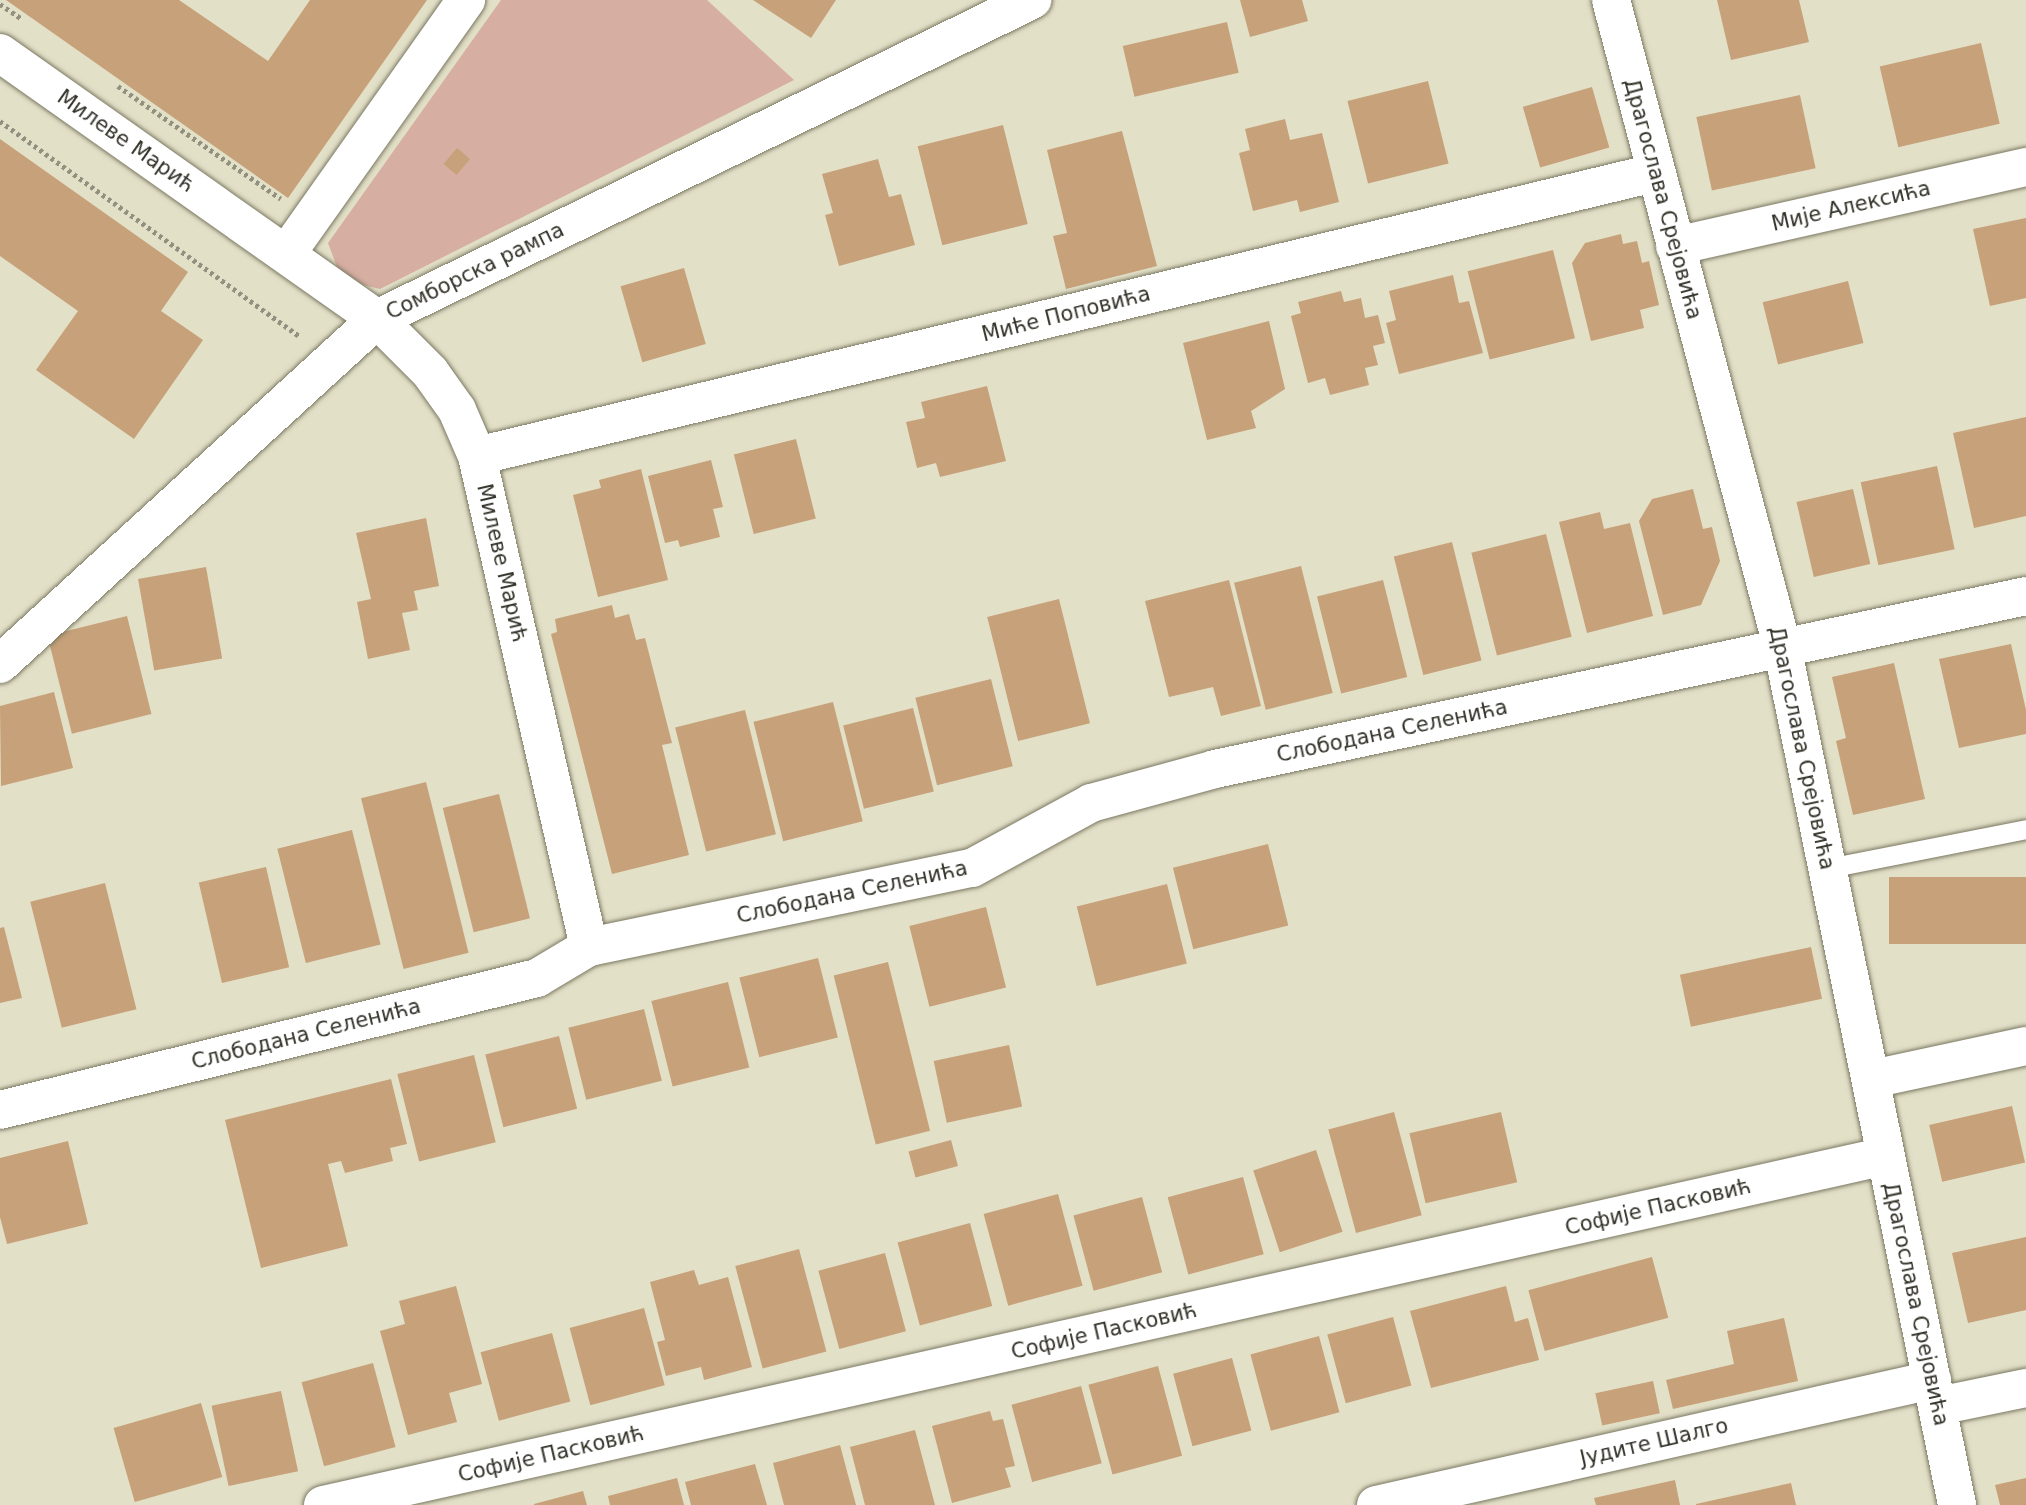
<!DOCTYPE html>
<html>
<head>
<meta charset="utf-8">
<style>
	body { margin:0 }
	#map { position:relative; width:2026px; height:1505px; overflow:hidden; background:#e3e0c8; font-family:"DejaVu Sans",sans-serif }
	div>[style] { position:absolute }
	.green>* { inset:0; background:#d7aea2 }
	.building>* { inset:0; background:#c6a179; transform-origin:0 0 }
	.path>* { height:4.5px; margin-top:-2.25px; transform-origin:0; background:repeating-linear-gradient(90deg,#92907f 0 3.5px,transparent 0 7px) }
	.roads { filter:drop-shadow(0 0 2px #7b7862) drop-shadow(0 0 2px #7b7862) }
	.lane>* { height:19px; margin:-9.5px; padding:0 9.5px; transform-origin:9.5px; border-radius:9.5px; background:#fff }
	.street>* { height:38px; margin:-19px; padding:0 19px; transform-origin:19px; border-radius:19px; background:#fff }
	.secondary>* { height:38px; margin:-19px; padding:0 19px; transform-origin:19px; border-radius:19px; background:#fff }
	span { translate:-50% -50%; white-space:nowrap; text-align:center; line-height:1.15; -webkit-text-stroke:6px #fff; paint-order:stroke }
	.street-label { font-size:21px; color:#34332a }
</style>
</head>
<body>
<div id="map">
	<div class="green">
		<div style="clip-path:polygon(501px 0,707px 0,794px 80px,380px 289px,351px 282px,337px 267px,328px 243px)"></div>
	</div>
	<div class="building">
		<div style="clip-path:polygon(6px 0,179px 0,268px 61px,310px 0,427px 0,288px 198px)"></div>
		<div style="clip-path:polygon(753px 0,836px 0,811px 38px)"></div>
		<div style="clip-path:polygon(1240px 0,1302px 0,1308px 21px,1250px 37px)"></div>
		<div style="clip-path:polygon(1717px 0,1799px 0,1809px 42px,1731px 60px)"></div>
		<div style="left:1227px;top:22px;width:52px;height:107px;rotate:77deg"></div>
		<div style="left:1981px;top:43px;width:83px;height:104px;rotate:77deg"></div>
		<div style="left:1428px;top:81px;width:85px;height:83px;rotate:76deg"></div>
		<div style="left:1592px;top:87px;width:63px;height:72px;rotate:74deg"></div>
		<div style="left:1800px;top:95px;width:75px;height:106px;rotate:78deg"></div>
		<div style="clip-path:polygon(1285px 119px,1290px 140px,1322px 133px,1339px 202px,1300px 212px,1297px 200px,1253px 211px,1239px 153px,1250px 150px,1245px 129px)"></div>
		<div style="left:1003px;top:125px;width:102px;height:88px;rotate:76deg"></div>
		<div style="clip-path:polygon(1122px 131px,1157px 266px,1066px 289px,1053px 236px,1067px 233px,1047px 150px)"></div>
		<div style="clip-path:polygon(0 139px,188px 272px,161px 311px,203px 340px,134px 439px,36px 370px,78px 311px,0 256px)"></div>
		<div style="left:457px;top:148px;width:17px;height:21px;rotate:40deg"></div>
		<div style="clip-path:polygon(878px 159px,889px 197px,901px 194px,915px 245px,839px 266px,825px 215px,833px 213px,822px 174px)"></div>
		<div style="clip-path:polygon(2026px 218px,2026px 298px,1990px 306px,1973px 229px)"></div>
		<div style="clip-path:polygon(1621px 234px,1623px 244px,1637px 241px,1642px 263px,1649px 261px,1659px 305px,1640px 310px,1644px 328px,1591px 341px,1572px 263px,1585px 243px)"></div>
		<div style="left:1553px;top:250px;width:91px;height:88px;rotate:76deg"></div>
		<div style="left:684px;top:268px;width:79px;height:66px;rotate:74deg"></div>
		<div style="clip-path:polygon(1453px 275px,1459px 303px,1469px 301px,1483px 353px,1399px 374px,1386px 323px,1396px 320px,1389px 291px)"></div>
		<div style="left:1848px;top:281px;width:64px;height:88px;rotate:76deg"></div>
		<div style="clip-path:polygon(1341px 291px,1344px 302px,1361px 298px,1365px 318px,1378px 315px,1385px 343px,1373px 346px,1378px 365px,1365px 368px,1369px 385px,1330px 395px,1325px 378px,1308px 383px,1291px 316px,1301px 313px,1298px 302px)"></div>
		<div style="clip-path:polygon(1269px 321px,1285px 389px,1251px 411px,1256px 428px,1207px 440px,1183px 343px)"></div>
		<div style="clip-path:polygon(987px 386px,1006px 461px,940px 477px,936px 463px,917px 468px,906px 422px,925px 418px,921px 402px)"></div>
		<div style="clip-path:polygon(2026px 417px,2026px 516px,1974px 528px,1953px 433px)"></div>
		<div style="left:796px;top:439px;width:82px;height:64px;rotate:76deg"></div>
		<div style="clip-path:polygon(711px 460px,723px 507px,713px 509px,720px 537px,680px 547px,678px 540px,665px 543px,648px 476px)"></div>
		<div style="left:1937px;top:466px;width:85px;height:78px;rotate:78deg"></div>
		<div style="clip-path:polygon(641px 469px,668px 580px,598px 597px,573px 495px,601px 488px,599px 480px)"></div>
		<div style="clip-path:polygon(1693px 489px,1703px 529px,1712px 527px,1720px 561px,1701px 605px,1663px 615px,1639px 521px,1652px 499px)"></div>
		<div style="left:1853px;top:489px;width:77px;height:58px;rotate:77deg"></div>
		<div style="clip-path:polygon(1600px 512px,1604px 529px,1630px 523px,1653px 616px,1587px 633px,1559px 522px)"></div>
		<div style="clip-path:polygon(426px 518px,439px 586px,414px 591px,418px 610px,402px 613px,410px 650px,368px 659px,357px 602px,371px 599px,356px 533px)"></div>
		<div style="left:1546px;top:534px;width:106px;height:77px;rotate:76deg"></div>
		<div style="left:1452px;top:542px;width:122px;height:60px;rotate:76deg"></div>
		<div style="left:1301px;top:566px;width:131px;height:69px;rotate:76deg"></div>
		<div style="left:206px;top:567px;width:93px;height:69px;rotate:80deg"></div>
		<div style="clip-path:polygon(1229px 580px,1261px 706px,1221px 716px,1213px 687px,1169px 697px,1145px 601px)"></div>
		<div style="left:1383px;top:580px;width:100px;height:68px;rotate:76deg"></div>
		<div style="left:1059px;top:599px;width:128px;height:74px;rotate:76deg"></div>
		<div style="clip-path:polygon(612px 605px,615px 618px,629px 614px,636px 640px,645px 638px,672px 743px,662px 745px,689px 855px,612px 874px,551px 634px,557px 632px,555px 619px)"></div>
		<div style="left:127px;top:616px;width:101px;height:82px;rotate:76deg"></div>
		<div style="clip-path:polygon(2011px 644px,2026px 710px,2026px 734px,1959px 748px,1939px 659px)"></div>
		<div style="clip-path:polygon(1894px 663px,1925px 799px,1853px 815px,1836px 741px,1846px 738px,1832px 677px)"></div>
		<div style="left:991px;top:679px;width:90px;height:78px;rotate:76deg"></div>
		<div style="clip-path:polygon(54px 692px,73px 768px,1px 786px,0 706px)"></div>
		<div style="left:833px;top:702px;width:123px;height:82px;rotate:76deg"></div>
		<div style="left:913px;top:708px;width:86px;height:72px;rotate:76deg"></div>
		<div style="left:745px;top:710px;width:128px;height:72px;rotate:76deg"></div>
		<div style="left:426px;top:782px;width:176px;height:67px;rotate:76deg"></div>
		<div style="left:499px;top:794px;width:128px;height:58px;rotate:76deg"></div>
		<div style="left:352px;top:830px;width:118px;height:77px;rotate:76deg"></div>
		<div style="left:1268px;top:844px;width:84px;height:98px;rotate:76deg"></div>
		<div style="left:266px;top:867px;width:103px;height:69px;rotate:77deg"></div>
		<div style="left:2026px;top:877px;width:67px;height:137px;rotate:90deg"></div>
		<div style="left:105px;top:883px;width:130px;height:77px;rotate:76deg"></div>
		<div style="left:1167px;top:884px;width:82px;height:93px;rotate:76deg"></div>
		<div style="left:986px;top:907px;width:83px;height:79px;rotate:76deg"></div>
		<div style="clip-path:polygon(4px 927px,22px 998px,0 1003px,0 928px)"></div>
		<div style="left:1811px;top:947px;width:53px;height:134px;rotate:78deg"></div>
		<div style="left:818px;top:958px;width:82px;height:81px;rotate:76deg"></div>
		<div style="left:888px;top:962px;width:174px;height:56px;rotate:76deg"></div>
		<div style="left:728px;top:982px;width:88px;height:79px;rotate:76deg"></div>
		<div style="left:644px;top:1009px;width:74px;height:78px;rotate:76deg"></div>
		<div style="left:559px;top:1036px;width:75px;height:76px;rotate:76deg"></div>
		<div style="left:1009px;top:1045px;width:63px;height:77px;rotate:78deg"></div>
		<div style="left:474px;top:1055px;width:90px;height:79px;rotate:76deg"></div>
		<div style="clip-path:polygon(391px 1079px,407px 1144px,390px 1148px,393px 1161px,345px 1173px,341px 1161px,328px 1164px,348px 1246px,261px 1268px,225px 1120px)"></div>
		<div style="left:2012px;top:1106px;width:58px;height:85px;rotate:77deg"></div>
		<div style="left:1394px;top:1112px;width:107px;height:68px;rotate:75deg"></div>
		<div style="left:1501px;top:1112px;width:72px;height:94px;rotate:77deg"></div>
		<div style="left:951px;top:1140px;width:27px;height:44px;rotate:75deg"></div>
		<div style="clip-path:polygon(68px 1141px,88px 1224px,7px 1244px,0 1217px,0 1158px)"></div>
		<div style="left:1316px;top:1150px;width:86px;height:66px;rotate:72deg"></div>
		<div style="left:1243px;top:1177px;width:80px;height:78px;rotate:75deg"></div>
		<div style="left:1058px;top:1194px;width:95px;height:77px;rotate:75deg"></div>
		<div style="left:1142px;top:1197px;width:78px;height:71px;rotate:75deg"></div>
		<div style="left:970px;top:1223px;width:86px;height:75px;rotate:75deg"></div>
		<div style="clip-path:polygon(2026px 1237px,2026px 1310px,1968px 1323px,1952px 1253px)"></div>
		<div style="left:799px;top:1249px;width:106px;height:66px;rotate:75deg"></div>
		<div style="left:885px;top:1253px;width:81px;height:69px;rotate:75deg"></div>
		<div style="left:1652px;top:1257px;width:63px;height:128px;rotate:75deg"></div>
		<div style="clip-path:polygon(694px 1270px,699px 1285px,728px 1277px,752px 1367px,704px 1380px,701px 1367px,666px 1376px,657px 1342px,665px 1340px,650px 1282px)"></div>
		<div style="clip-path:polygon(456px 1286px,482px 1384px,449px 1393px,457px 1422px,408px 1435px,380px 1331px,405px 1324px,399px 1301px)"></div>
		<div style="clip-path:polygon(1506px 1286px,1515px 1322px,1528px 1318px,1539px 1360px,1431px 1388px,1410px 1311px)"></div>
		<div style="left:644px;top:1308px;width:80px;height:77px;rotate:75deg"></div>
		<div style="left:1393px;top:1317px;width:71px;height:68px;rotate:75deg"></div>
		<div style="clip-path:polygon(1784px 1318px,1798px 1381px,1673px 1409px,1666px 1380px,1734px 1364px,1727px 1331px)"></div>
		<div style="left:552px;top:1333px;width:71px;height:74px;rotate:75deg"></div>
		<div style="left:1319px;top:1336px;width:79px;height:71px;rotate:75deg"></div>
		<div style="left:1232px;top:1358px;width:75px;height:61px;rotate:75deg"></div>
		<div style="left:373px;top:1363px;width:87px;height:74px;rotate:75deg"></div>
		<div style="left:1158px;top:1366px;width:93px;height:72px;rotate:75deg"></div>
		<div style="left:1653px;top:1381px;width:33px;height:59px;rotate:78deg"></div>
		<div style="left:1081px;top:1386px;width:80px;height:72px;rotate:75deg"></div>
		<div style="left:281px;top:1391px;width:82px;height:71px;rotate:78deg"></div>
		<div style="left:201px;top:1403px;width:77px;height:91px;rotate:74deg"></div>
		<div style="clip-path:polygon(990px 1411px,993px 1421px,1003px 1419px,1015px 1466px,1005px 1468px,1011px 1487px,952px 1503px,932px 1426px)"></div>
		<div style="clip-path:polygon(915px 1430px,935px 1505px,865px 1505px,850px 1447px)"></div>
		<div style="clip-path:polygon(840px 1445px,856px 1505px,784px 1505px,773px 1463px)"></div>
		<div style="clip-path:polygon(755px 1464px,767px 1505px,691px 1505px,685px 1482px)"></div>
		<div style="clip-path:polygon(677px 1478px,684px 1505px,610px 1505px,608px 1496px)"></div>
		<div style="clip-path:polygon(2026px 1478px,2026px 1505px,2000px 1505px,1995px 1485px)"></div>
		<div style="clip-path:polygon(1675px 1480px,1680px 1505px,1596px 1505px,1594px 1498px)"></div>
		<div style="clip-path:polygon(1791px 1483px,1796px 1505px,1696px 1505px,1696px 1504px)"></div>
		<div style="clip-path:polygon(583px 1491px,587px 1505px,534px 1505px,534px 1504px)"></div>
	</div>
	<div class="path">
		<div style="left:0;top:4px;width:27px;rotate:34deg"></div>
		<div style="left:118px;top:86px;width:198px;rotate:34.7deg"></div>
		<div style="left:0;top:121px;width:370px;rotate:35.7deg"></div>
	</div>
	<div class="roads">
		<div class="lane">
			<div style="left:1828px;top:868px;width:202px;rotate:-11.1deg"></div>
		</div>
		<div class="street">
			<div style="left:0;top:53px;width:461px;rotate:35.2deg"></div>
			<div style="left:377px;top:319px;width:75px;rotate:45deg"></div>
			<div style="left:430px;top:372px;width:47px;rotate:54.6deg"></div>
			<div style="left:457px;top:410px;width:50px;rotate:66.5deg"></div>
			<div style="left:477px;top:456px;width:504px;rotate:77.15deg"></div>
			<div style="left:1675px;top:246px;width:360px;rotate:-12.7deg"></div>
			<div style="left:287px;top:253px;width:310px;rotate:-54.7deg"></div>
			<div style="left:477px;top:456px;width:1211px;rotate:-13.52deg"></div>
			<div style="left:0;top:664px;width:511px;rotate:-42.46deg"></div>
			<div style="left:377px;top:319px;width:729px;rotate:-25.97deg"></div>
			<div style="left:1872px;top:1079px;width:157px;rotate:-12.1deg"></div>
			<div style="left:0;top:1110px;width:553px;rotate:-13.81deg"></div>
			<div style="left:537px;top:978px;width:61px;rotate:-30.8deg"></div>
			<div style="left:589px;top:947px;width:391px;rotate:-11.7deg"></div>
			<div style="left:972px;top:868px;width:136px;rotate:-28.6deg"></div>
			<div style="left:1091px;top:803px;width:129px;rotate:-15.3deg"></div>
			<div style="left:1215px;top:769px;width:829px;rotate:-12.04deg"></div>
			<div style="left:1938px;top:1406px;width:90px;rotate:-11.6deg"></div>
			<div style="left:323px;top:1505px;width:1601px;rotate:-12.59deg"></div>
			<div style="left:1376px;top:1505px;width:570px;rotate:-12.67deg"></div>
		</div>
		<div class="secondary">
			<div style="left:1611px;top:0;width:668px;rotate:75.17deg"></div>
			<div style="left:1782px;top:646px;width:877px;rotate:78.48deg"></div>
		</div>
	</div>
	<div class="street-label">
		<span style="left:126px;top:141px;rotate:35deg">Милеве Марић</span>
		<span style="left:1663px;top:199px;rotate:75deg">Драгослава Срејовића</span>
		<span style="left:1851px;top:206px;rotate:-13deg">Мије Алексића</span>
		<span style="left:475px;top:271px;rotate:-26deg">Сомборска рампа</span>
		<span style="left:1066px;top:314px;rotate:-14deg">Миће Поповића</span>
		<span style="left:502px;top:563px;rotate:77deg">Милеве Марић</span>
		<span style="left:1392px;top:731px;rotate:-12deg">Слободана Селенића</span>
		<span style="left:1802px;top:748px;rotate:78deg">Драгослава Срејовића</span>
		<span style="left:852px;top:892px;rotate:-12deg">Слободана Селенића</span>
		<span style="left:306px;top:1034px;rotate:-14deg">Слободана Селенића</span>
		<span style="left:1658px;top:1207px;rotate:-13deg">Софије Пасковић</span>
		<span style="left:1916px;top:1304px;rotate:78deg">Драгослава Срејовића</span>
		<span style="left:1104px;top:1331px;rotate:-13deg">Софије Пасковић</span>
		<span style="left:1654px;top:1442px;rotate:-13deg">Јудите Шалго</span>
		<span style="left:551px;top:1454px;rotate:-13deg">Софије Пасковић</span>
	</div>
</div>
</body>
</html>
